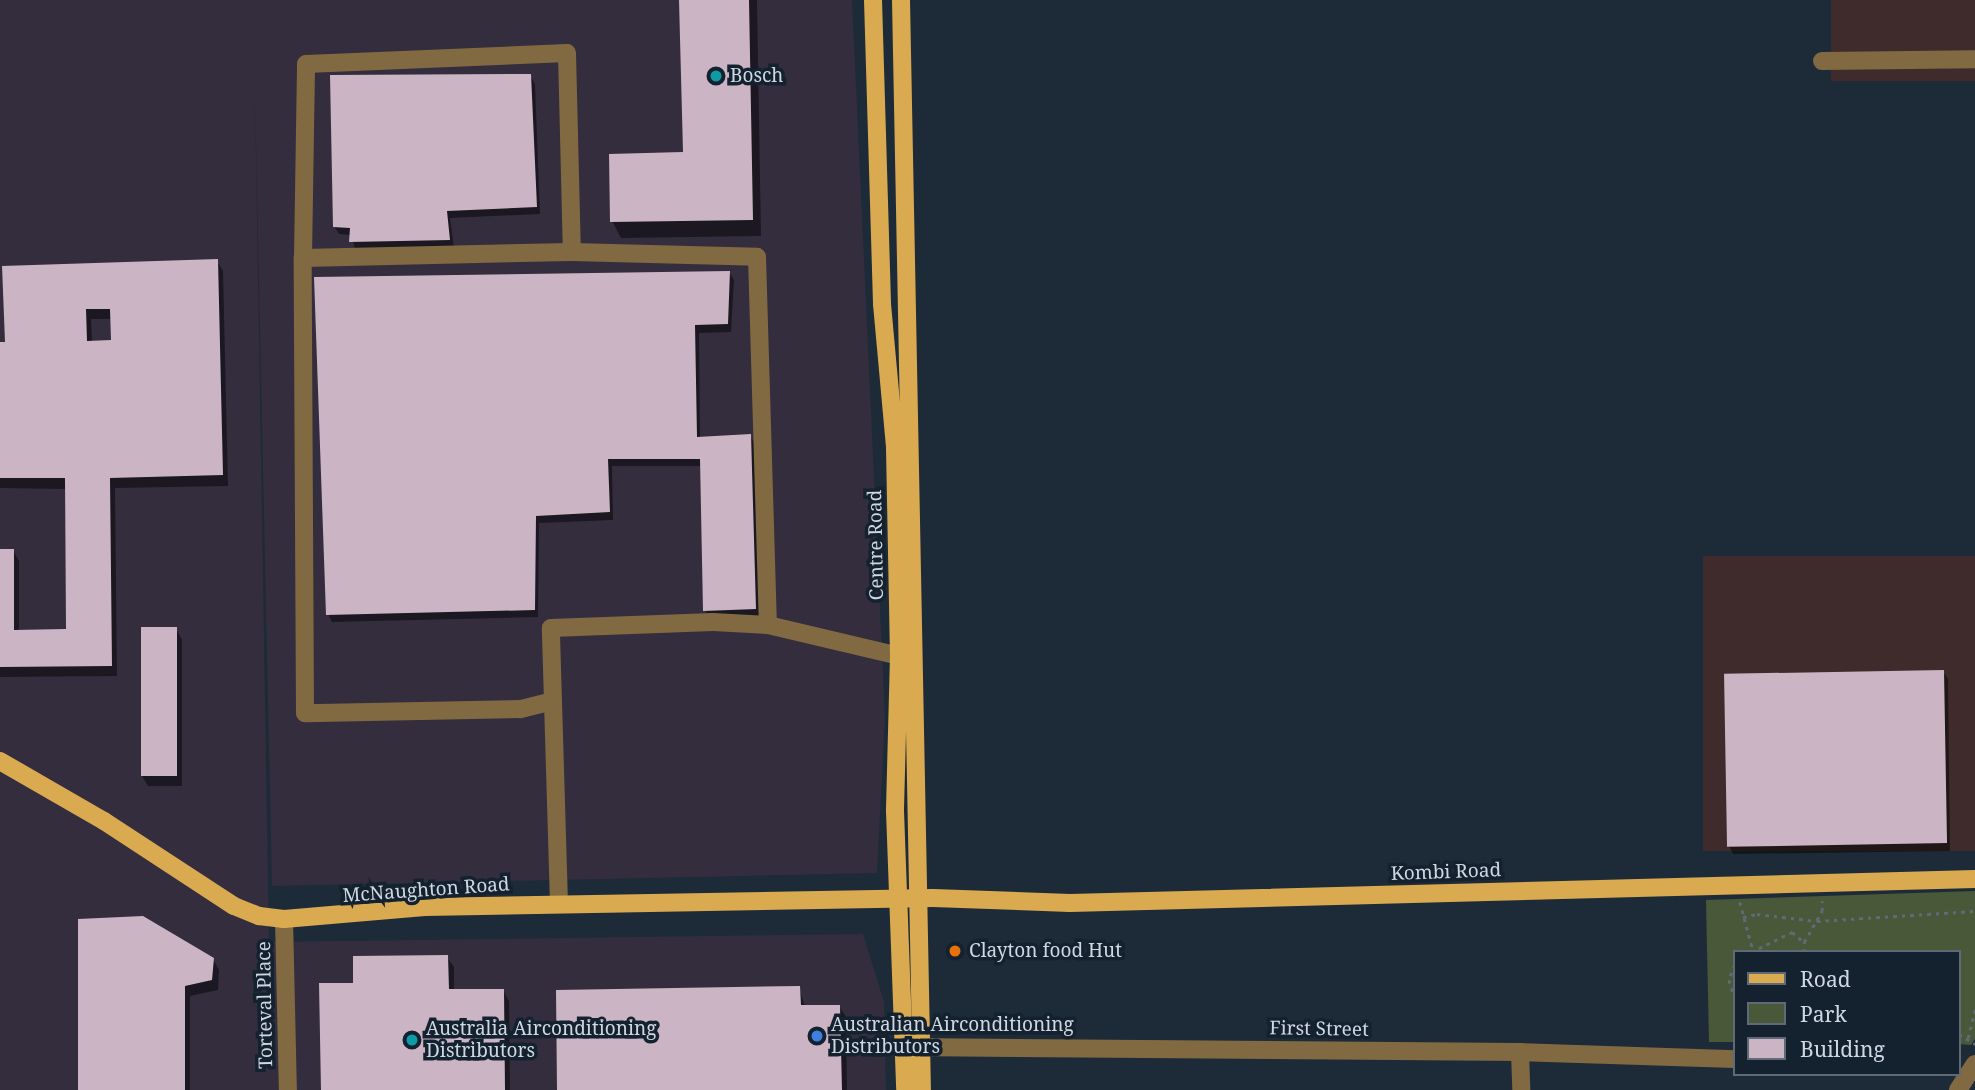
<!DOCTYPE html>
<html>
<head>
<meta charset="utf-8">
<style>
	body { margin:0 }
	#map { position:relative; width:1975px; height:1090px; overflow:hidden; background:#1d2b39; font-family:"Noto Serif",serif }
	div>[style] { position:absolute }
	.commercial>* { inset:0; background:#3f2b2b; transform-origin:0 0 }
	.industrial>* { inset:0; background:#342d3e }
	.green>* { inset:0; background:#485839 }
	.shadow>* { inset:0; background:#0007 }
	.building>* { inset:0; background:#cbb5c4; transform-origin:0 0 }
	.path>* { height:2.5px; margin-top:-1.25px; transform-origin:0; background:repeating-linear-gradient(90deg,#5e6a76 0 3.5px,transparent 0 8.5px) }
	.minor>* { height:18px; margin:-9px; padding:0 9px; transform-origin:9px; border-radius:9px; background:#816a42 }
	.major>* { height:18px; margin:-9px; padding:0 9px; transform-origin:9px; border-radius:9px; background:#daaa51 }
	.dots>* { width:19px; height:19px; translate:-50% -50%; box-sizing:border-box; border:4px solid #14212f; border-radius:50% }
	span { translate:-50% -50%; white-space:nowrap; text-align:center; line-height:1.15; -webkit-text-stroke:7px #14212f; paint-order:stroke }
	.poi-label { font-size:19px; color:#cfd7e1 }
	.left { translate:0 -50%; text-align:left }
	.street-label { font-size:19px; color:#cfd7e1 }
	.legend { position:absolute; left:1733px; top:950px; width:228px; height:126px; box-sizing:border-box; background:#14212f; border:2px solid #5f6a76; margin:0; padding:9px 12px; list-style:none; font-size:21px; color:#cfd7e1 }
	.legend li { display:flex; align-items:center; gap:14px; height:35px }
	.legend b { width:35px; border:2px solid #5f6a76 }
</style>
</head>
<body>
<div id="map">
	<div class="commercial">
		<div style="left:1831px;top:0;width:144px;height:81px"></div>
		<div style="left:1975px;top:556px;width:295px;height:272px;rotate:90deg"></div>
	</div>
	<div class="industrial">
		<div style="clip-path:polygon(0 0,852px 0,885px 717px,877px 873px,272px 886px,255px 96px,269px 942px,863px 934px,884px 1002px,886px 1090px,0 1090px)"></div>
	</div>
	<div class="green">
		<div style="clip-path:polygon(1975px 891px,1975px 1039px,1971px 1045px,1959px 1044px,1959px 952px,1735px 952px,1735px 1042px,1709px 1042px,1706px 900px)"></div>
	</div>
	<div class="shadow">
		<div style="clip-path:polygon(680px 0,757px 0,761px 236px,621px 238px,612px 221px,685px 154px)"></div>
		<div style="clip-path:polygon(530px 76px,535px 84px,540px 214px,450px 218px,454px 248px,355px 249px,351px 235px,339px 234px,334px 226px)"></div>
		<div style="clip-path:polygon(evenodd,217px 261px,223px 271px,228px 486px,115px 488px,117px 676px,0 677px,0 551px,13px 550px,19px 561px,19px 632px,68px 631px,67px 489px,0 488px,0 344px,7px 344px,3px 268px,217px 261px,91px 319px,112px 319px,113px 342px,92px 342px,91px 319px)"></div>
		<div style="clip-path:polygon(729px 272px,734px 280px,731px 332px,699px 333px,700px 439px,750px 436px,755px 444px,760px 616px,710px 618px,705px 610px,702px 466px,612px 466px,613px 520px,539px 523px,538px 617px,332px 622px,328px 614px)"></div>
		<div style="clip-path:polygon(176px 629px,182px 640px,182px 786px,148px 786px,142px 776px)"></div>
		<div style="clip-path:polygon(1943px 671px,1948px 679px,1950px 851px,1733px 854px,1729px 846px)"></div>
		<div style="clip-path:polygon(79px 920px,213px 959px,219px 970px,218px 990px,190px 996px,190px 1090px,80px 1090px)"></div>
		<div style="clip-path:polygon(447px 957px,454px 967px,454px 991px,503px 990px,509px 1001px,510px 1090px,322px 1090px,355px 984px)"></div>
		<div style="clip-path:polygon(799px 988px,805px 1007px,839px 1006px,846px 1017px,847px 1090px,559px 1090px)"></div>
	</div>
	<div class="building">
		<div style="clip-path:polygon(679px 0,749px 0,753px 220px,610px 222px,609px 154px,683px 152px)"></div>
		<div style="clip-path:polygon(531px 74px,537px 207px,447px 211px,450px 240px,349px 242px,350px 228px,333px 227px,330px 75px)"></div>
		<div style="clip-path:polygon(evenodd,218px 259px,223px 475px,110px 478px,112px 666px,0 667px,0 549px,14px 549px,14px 630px,66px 629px,65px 478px,0 478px,0 342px,5px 342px,2px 266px,218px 259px,86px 309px,110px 309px,111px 340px,87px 341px,86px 309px)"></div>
		<div style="clip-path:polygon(730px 271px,728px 324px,695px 325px,697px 437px,751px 434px,756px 609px,703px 611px,700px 459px,608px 459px,610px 512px,536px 516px,535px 610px,326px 615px,314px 277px)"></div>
		<div style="left:141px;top:627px;width:36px;height:149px"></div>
		<div style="left:1944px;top:670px;width:173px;height:220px;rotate:89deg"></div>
		<div style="clip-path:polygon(143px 916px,214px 958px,212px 980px,185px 986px,185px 1090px,78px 1090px,78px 919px)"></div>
		<div style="clip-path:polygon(448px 955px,449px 989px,504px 989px,505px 1090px,321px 1090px,319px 983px,353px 983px,353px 956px)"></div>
		<div style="clip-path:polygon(800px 986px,801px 1005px,840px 1005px,842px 1090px,557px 1090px,556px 990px)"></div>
	</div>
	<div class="path">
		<div style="left:1740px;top:902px;width:50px;rotate:74.8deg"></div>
		<div style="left:1743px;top:917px;width:14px;rotate:-12deg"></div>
		<div style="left:1757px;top:914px;width:60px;rotate:6.7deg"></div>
		<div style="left:1817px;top:921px;width:158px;rotate:-3.6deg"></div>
		<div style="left:1751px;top:952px;width:46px;rotate:-26deg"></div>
		<div style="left:1792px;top:932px;width:16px;rotate:40deg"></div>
		<div style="left:1804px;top:952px;width:10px;rotate:-90deg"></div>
		<div style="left:1804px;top:942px;width:36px;rotate:-60deg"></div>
		<div style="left:1822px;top:911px;width:10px;rotate:-90deg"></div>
		<div style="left:1735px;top:965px;width:16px;rotate:112deg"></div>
		<div style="left:1729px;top:980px;width:20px;rotate:72deg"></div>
		<div style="left:1959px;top:1034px;width:19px;rotate:32deg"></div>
		<div style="left:1968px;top:1038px;width:29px;rotate:-76deg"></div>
	</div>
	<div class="minor">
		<div style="left:1822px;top:61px;width:153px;rotate:-0.7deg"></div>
		<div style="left:303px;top:258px;width:194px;rotate:-89.1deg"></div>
		<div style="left:306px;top:64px;width:261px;rotate:-2.4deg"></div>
		<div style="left:567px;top:53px;width:199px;rotate:88.6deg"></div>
		<div style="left:553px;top:701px;width:34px;rotate:166deg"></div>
		<div style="left:520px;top:709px;width:215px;rotate:178.9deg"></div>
		<div style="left:305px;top:713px;width:455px;rotate:-90.3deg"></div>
		<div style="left:303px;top:258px;width:269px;rotate:-1.3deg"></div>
		<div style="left:572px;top:252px;width:185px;rotate:1.5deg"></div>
		<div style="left:757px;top:257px;width:368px;rotate:88.3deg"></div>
		<div style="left:559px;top:904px;width:276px;rotate:-91.7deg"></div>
		<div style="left:551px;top:628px;width:162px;rotate:-2.1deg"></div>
		<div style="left:713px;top:622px;width:55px;rotate:3.1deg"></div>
		<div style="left:768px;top:625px;width:135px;rotate:13.3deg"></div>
		<div style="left:284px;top:919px;width:171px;rotate:88.7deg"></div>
		<div style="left:906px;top:1047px;width:614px;rotate:0.47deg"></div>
		<div style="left:1520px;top:1052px;width:215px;rotate:1.9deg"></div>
		<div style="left:1520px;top:1052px;width:38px;rotate:88deg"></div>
		<div style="left:1958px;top:1090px;width:31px;rotate:-57deg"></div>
	</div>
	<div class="major">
		<div style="left:873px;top:0;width:304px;rotate:88.3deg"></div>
		<div style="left:882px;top:304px;width:145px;rotate:84.8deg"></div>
		<div style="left:895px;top:448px;width:208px;rotate:88.9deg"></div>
		<div style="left:899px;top:656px;width:155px;rotate:91.5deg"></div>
		<div style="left:895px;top:811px;width:279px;rotate:87.9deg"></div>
		<div style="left:901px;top:0;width:1090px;rotate:88.9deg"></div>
		<div style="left:0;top:761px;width:120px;rotate:30deg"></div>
		<div style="left:104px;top:821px;width:155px;rotate:33.2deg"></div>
		<div style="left:234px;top:906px;width:27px;rotate:22deg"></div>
		<div style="left:259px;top:916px;width:25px;rotate:7deg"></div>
		<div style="left:284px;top:919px;width:141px;rotate:-4.9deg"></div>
		<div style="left:424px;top:907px;width:509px;rotate:-1.01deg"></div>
		<div style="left:933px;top:898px;width:137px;rotate:2.1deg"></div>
		<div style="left:1070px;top:903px;width:905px;rotate:-1.52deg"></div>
	</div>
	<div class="dots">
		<div style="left:716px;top:76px;background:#0f9aa8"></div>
		<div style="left:955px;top:951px;background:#e8710a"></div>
		<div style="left:817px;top:1036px;background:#3f7fe0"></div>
		<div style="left:412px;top:1040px;background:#0f9aa8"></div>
	</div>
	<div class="poi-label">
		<span class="left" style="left:730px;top:76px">Bosch</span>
		<span class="left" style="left:969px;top:951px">Clayton food Hut</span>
		<span class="left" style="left:831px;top:1036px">Australian Airconditioning<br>Distributors</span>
		<span class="left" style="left:426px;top:1040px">Australia Airconditioning<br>Distributors</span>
	</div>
	<div class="street-label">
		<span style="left:876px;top:545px;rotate:-91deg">Centre Road</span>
		<span style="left:1446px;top:872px;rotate:-2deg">Kombi Road</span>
		<span style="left:426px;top:890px;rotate:-4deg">McNaughton Road</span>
		<span style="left:265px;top:1005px;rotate:-91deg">Torteval Place</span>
		<span style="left:1319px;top:1029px;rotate:1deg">First Street</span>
	</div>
	<ul class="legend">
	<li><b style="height:9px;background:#daaa51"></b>Road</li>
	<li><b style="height:19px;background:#485839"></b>Park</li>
	<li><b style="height:19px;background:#cbb5c4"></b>Building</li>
	</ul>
</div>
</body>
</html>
